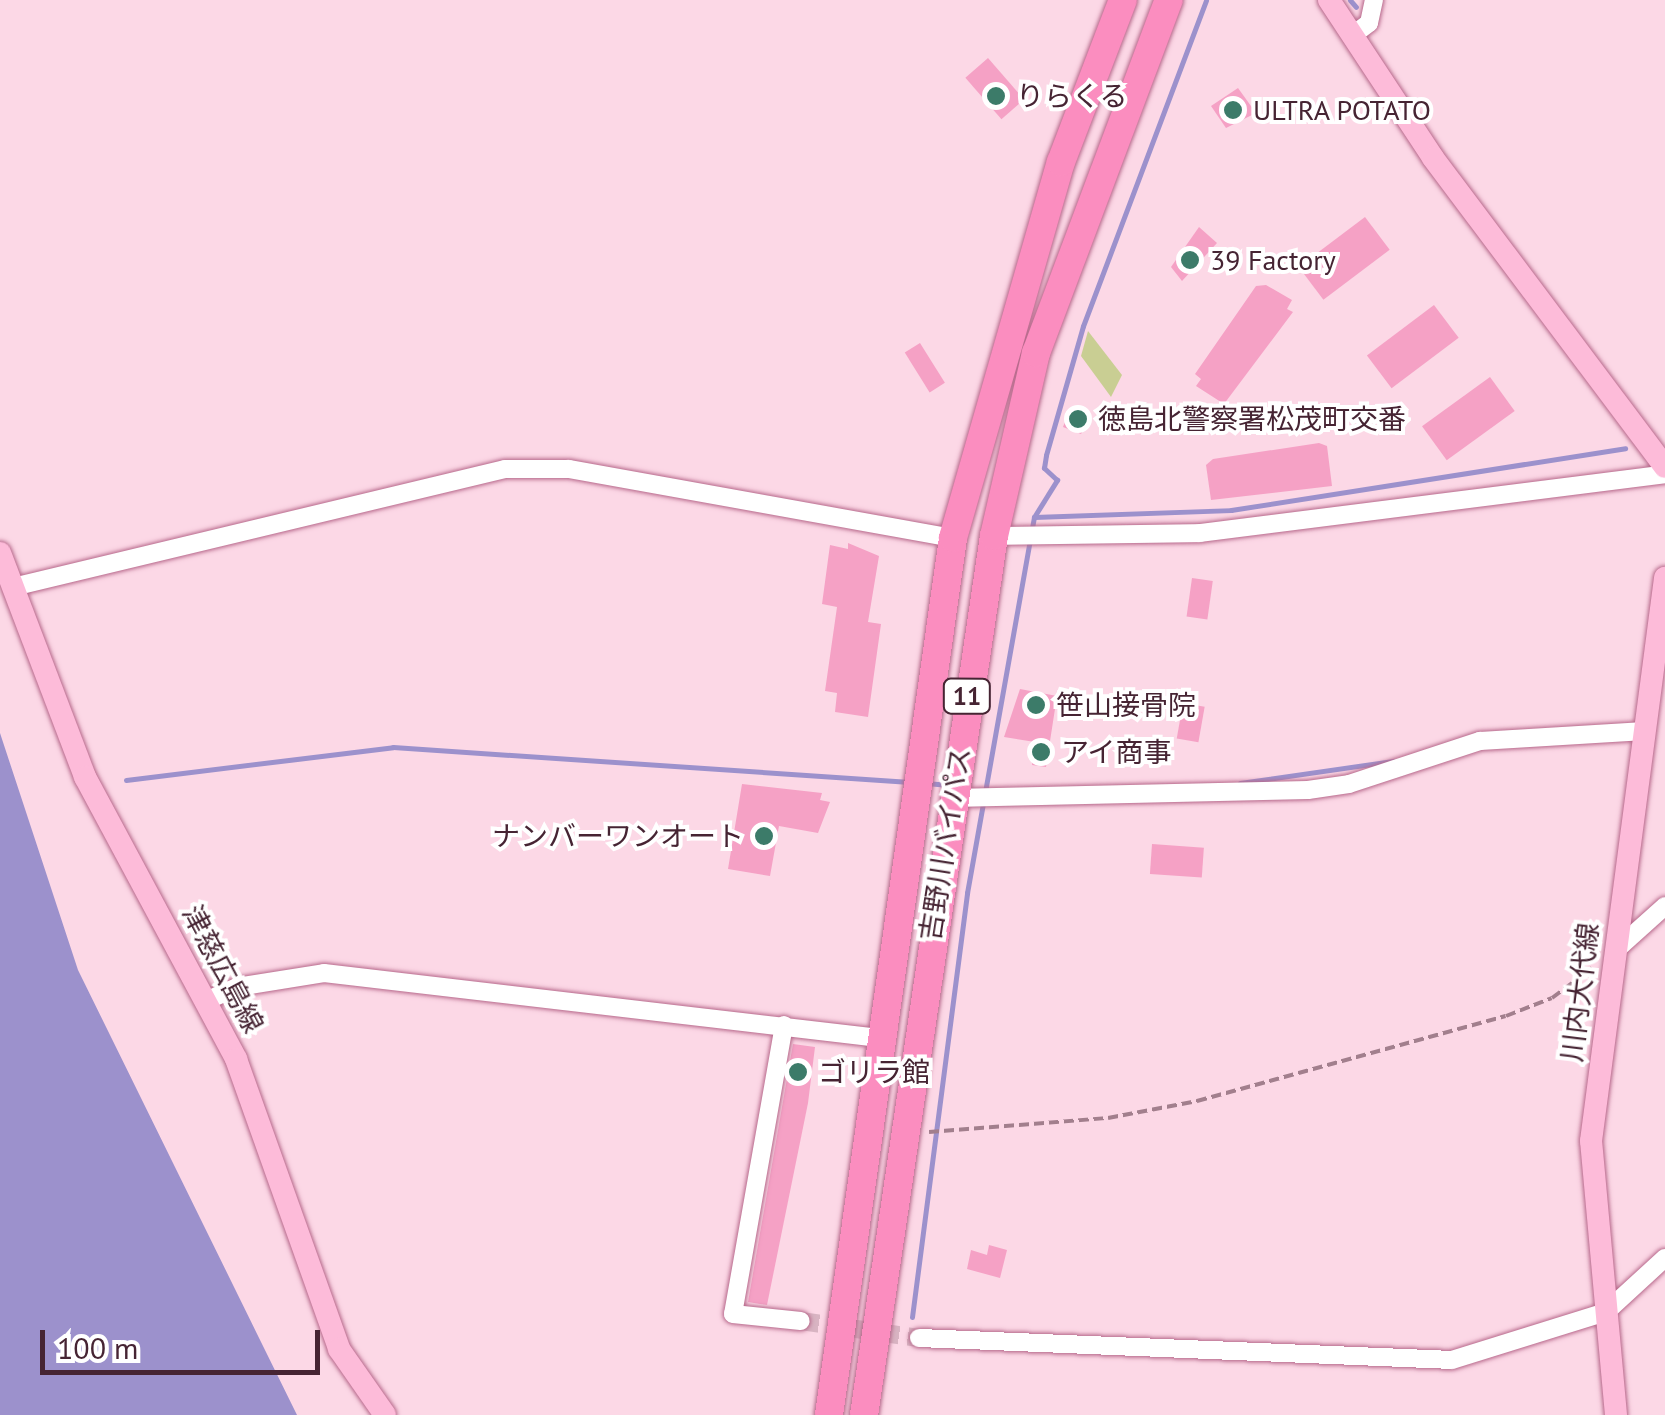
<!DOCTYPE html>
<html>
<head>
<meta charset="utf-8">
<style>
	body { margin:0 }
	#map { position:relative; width:1665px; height:1415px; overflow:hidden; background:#fcd8e6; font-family:"PT Sans","Noto Sans JP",sans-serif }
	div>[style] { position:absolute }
	.green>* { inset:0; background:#c9ce93 }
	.water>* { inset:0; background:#9c91cc }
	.stream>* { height:5px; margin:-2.5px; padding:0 2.5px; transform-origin:2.5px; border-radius:2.5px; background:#9c91cc }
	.building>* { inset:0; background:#f5a1c5; transform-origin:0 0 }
	.minor-tunnel>* { height:18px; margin-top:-9px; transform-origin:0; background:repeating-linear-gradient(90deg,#d8b4c2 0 18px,transparent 0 27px) }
	.path>* { height:4px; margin-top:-2px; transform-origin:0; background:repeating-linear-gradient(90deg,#a27f8d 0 10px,transparent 0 15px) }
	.roads { filter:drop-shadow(0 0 2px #b7688b) drop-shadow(0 0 2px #b7688b) }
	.minor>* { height:18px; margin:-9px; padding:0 9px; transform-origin:9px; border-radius:9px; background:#fff }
	.major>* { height:22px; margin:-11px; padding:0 11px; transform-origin:11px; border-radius:11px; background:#fdbbd9 }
	.highway>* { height:28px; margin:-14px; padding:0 14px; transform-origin:14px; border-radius:14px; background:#fb8dbf }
	.dots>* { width:28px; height:28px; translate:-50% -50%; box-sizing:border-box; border:5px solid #fff; border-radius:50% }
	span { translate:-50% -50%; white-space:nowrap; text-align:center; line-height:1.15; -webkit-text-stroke:8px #fff; paint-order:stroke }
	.shield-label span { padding:2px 8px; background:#fff; border:2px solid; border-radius:8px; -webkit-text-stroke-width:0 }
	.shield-label { font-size:25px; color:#462433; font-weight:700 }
	.poi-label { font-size:28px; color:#462433 }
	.left { translate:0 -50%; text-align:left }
	.right { translate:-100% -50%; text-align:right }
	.street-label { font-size:28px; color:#462433 }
	.scale { position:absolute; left:40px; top:1330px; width:280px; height:45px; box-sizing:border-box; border:5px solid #462433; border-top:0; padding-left:12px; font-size:30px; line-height:35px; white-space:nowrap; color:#462433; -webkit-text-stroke:8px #fff; paint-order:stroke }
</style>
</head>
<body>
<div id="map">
	<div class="green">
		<div style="clip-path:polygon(1088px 331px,1122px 375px,1111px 397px,1081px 356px)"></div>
	</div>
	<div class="water">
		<div style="clip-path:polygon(0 733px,78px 970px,297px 1415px,0 1415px)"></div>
	</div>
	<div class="stream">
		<div style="left:1350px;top:0;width:9px;rotate:49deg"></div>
		<div style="left:1034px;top:517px;width:44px;rotate:-58.1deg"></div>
		<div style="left:1057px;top:480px;width:18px;rotate:-137deg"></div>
		<div style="left:1044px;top:468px;width:13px;rotate:-81deg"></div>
		<div style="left:1046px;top:455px;width:134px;rotate:-74deg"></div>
		<div style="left:1083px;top:326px;width:348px;rotate:-69.3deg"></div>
		<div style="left:126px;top:780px;width:269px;rotate:-7deg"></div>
		<div style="left:393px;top:747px;width:518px;rotate:3.87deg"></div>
		<div style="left:926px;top:783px;width:23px;rotate:5deg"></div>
		<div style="left:1240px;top:783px;width:155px;rotate:-8.2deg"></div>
		<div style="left:912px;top:1317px;width:428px;rotate:-82.6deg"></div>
		<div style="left:967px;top:893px;width:382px;rotate:-79.9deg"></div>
		<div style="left:1034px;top:517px;width:197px;rotate:-2deg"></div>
		<div style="left:1231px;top:510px;width:399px;rotate:-8.9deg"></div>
	</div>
	<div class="building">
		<div style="left:988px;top:58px;width:55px;height:30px;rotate:49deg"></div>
		<div style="clip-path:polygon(1238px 88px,1256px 113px,1226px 128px,1211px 106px)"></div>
		<div style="left:1365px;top:217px;width:41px;height:83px;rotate:53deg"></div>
		<div style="clip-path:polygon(1199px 227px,1217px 243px,1182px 281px,1171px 267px)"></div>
		<div style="clip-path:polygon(1266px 285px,1292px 300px,1287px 309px,1293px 312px,1224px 404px,1196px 386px,1201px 379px,1195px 374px,1256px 286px)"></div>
		<div style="left:1434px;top:305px;width:41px;height:84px;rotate:53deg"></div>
		<div style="left:920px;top:343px;width:47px;height:18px;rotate:58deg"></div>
		<div style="left:1490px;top:377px;width:42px;height:84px;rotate:54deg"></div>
		<div style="clip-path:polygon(1071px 407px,1090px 418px,1081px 434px,1063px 427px)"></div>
		<div style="clip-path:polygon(1319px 443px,1327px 446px,1332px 486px,1211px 500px,1206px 465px,1213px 459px)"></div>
		<div style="clip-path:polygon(848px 543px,879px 556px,868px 622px,881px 624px,868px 717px,835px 712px,837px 693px,825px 691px,837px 607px,822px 604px,830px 545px,848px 549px)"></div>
		<div style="left:1192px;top:578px;width:21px;height:39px;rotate:8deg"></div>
		<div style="clip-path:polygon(1020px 689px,1057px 696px,1046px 767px,1032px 765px,1035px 742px,1004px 737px)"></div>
		<div style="left:1183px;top:703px;width:22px;height:36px;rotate:10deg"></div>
		<div style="clip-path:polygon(742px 784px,822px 793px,820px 800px,830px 802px,818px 833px,779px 826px,770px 876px,728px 869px)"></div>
		<div style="left:1152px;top:844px;width:52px;height:30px;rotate:4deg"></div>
		<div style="clip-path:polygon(793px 1044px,815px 1047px,808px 1103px,767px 1305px,760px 1304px,748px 1302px)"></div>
		<div style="clip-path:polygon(989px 1245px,1007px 1250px,1000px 1278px,967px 1269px,971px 1250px,987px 1255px)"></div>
	</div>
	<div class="minor-tunnel">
		<div style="left:801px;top:1321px;width:119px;rotate:8.2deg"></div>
	</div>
	<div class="path">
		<div style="left:929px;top:1132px;width:180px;rotate:-4.5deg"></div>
		<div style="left:1108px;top:1118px;width:91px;rotate:-10.8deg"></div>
		<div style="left:1197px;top:1101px;width:320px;rotate:-15.4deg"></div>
		<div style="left:1506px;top:1016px;width:49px;rotate:-21.4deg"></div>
		<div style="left:1552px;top:998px;width:50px;rotate:-36.9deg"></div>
	</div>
	<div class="roads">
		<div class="minor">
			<div style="left:1353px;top:35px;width:20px;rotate:-37deg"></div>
			<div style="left:1369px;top:23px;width:24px;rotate:-78deg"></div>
			<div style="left:994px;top:536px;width:206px;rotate:-0.8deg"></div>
			<div style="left:1200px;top:533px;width:469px;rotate:-7.2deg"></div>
			<div style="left:13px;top:587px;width:506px;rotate:-13.49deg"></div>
			<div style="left:505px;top:469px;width:64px"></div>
			<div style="left:569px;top:469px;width:390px;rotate:10.2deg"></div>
			<div style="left:952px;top:798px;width:356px;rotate:-1.3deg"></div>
			<div style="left:1308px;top:790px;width:41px;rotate:-8.3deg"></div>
			<div style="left:1349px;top:784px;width:138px;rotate:-18.2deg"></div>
			<div style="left:1480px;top:741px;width:165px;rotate:-3.5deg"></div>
			<div style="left:1616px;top:950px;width:66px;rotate:-41.9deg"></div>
			<div style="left:208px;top:1000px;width:32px;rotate:-24deg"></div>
			<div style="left:237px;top:987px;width:88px;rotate:-9.1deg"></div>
			<div style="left:324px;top:973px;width:559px;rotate:6.68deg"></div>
			<div style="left:784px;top:1025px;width:293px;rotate:100deg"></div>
			<div style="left:733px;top:1314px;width:68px;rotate:5.9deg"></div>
			<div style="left:919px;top:1338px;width:533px;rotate:2.36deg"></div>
			<div style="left:1452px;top:1360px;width:161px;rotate:-17.3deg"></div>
			<div style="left:1606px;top:1312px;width:80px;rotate:-42.5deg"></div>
		</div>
		<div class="major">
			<div style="left:1329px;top:0;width:189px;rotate:56.6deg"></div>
			<div style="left:1433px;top:158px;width:386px;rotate:53.1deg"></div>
			<div style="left:0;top:553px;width:240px;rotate:69.2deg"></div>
			<div style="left:85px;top:777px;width:320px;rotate:61.8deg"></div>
			<div style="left:236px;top:1059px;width:308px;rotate:70.4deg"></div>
			<div style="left:339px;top:1349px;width:80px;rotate:55.1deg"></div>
			<div style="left:1616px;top:1415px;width:275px;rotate:-95.2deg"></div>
			<div style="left:1591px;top:1141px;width:568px;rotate:-82.51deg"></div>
		</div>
		<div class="highway">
			<div style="left:829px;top:1415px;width:886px;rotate:-81.95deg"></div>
			<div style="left:953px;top:538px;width:391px;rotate:-74deg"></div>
			<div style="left:1061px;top:162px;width:173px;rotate:-69.1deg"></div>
			<div style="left:864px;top:1415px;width:889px;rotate:-81.59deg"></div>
			<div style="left:994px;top:536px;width:188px;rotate:-77.1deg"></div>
			<div style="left:1036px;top:353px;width:377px;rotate:-69.4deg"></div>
		</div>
	</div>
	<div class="dots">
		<div style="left:996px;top:96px;background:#3c7b69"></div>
		<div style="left:1233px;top:110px;background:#3c7b69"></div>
		<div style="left:1190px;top:260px;background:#3c7b69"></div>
		<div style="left:1078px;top:419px;background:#3c7b69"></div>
		<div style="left:1036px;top:705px;background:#3c7b69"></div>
		<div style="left:1041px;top:752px;background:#3c7b69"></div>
		<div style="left:764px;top:836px;background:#3c7b69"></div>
		<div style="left:798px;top:1072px;background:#3c7b69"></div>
	</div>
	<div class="shield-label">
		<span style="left:967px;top:696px">11</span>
	</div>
	<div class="poi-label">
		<span class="left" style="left:1016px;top:96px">りらくる</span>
		<span class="left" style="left:1253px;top:110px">ULTRA POTATO</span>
		<span class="left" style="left:1210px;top:260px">39 Factory</span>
		<span class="left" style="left:1098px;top:419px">徳島北警察署松茂町交番</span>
		<span class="left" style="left:1056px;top:705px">笹山接骨院</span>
		<span class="left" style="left:1061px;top:752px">アイ商事</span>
		<span class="right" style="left:744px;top:836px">ナンバーワンオート</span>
		<span class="left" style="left:818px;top:1072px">ゴリラ館</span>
	</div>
	<div class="street-label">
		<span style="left:945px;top:844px;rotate:-81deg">吉野川バイパス</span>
		<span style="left:223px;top:969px;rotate:62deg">津慈広島線</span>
		<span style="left:1580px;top:992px;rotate:-83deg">川内大代線</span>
	</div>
	<div class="scale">100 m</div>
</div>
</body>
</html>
